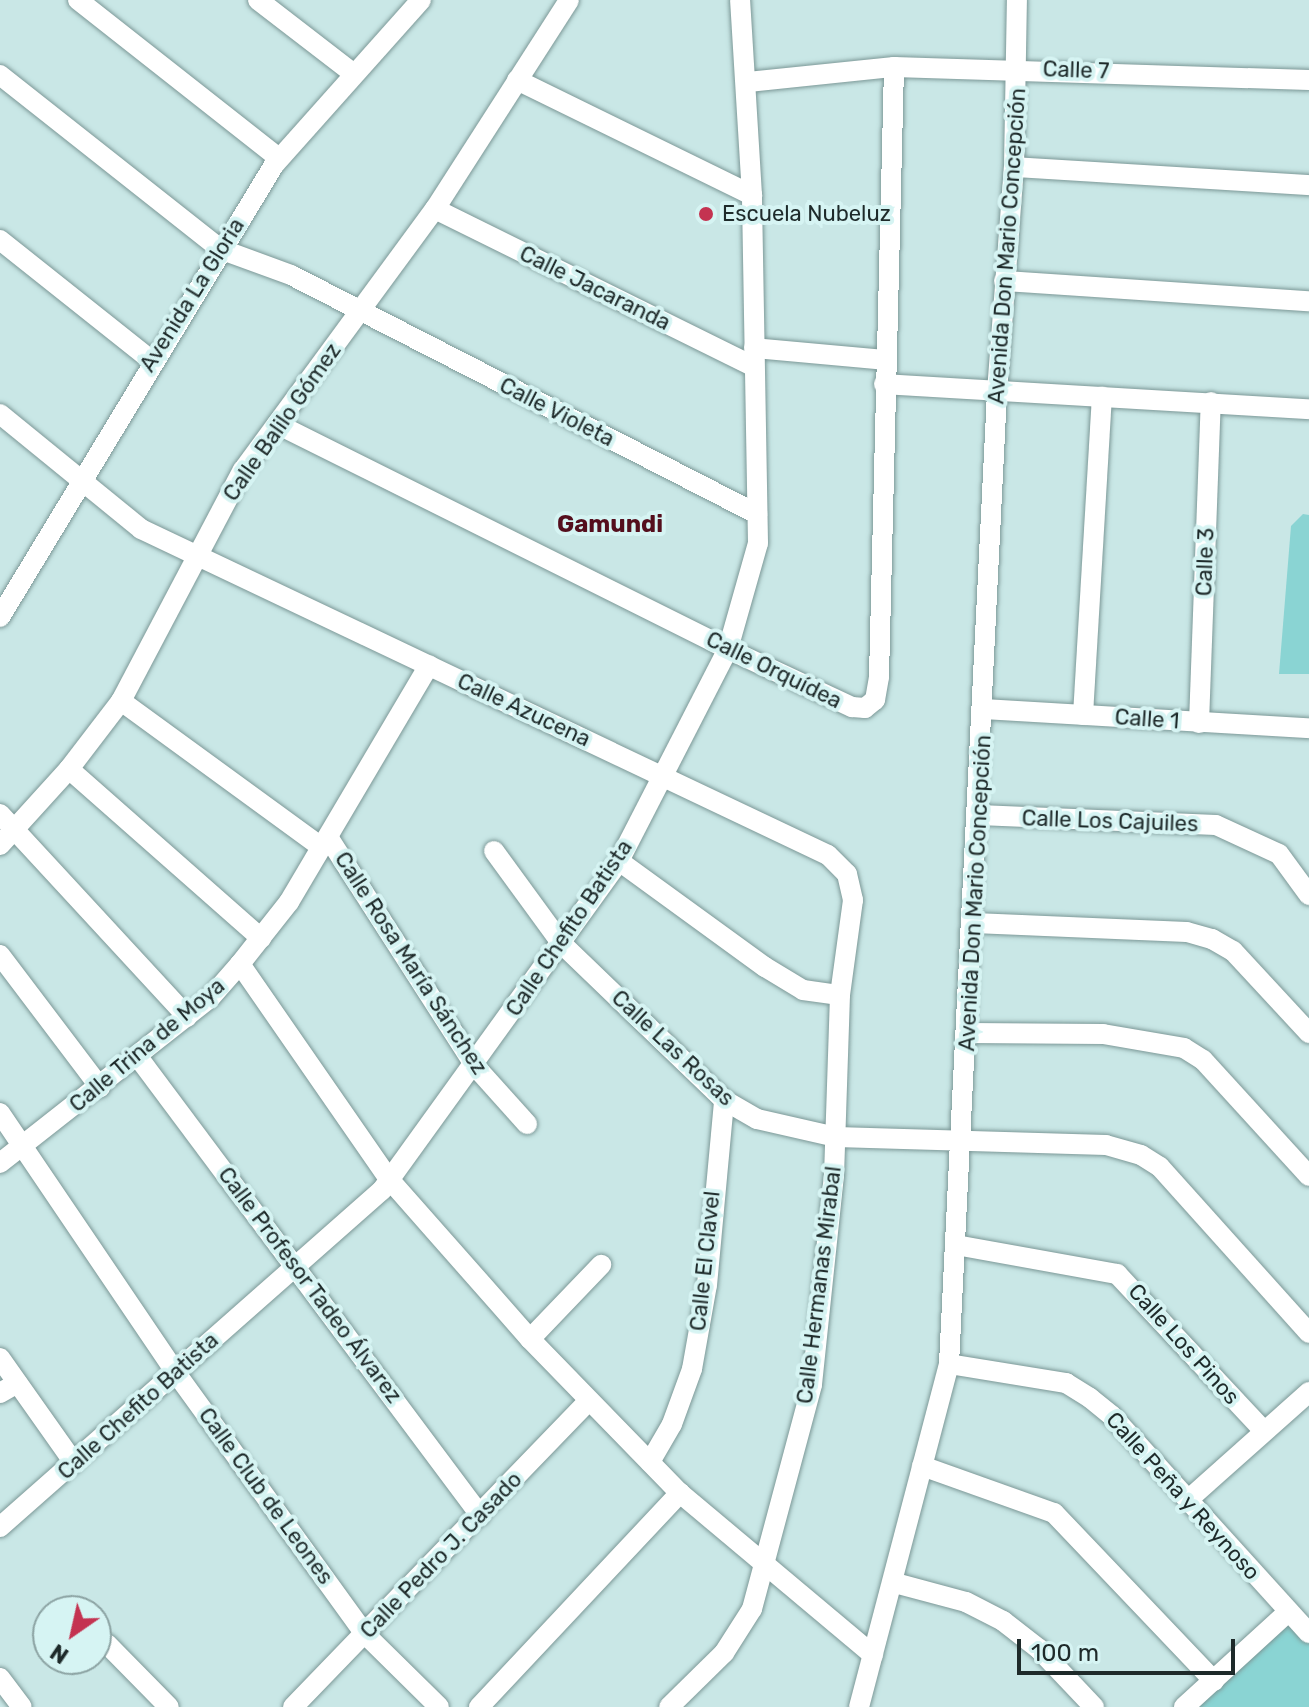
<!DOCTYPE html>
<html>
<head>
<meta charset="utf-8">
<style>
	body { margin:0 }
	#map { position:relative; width:1309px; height:1707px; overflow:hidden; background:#c9e7e6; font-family:Rubik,sans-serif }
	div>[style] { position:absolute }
	.green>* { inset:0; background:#8ad4d3 }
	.roads { filter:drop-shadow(0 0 2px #7c9897) drop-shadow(0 0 2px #7c9897) }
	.minor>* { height:20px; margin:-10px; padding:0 10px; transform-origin:10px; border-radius:10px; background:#fff }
	.dots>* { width:22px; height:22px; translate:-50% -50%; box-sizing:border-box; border:4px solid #d6f4f3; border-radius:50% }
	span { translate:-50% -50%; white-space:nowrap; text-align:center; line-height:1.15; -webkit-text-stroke:8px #d6f4f3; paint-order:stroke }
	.street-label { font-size:22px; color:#1e2a2a }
	.poi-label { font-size:22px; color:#1e2a2a }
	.left { translate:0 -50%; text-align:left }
	.neighbourhood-label { font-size:24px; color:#540e1d; font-weight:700 }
	.north { position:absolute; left:32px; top:1595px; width:80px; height:80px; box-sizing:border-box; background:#d6f4f3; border:2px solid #8ca3a3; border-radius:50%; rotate:214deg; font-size:22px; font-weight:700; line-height:32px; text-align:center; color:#1e2a2a }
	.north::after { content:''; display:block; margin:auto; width:28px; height:36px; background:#c43351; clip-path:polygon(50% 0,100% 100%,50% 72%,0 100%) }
	.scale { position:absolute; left:1017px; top:1639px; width:218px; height:36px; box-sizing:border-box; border:4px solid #1e2a2a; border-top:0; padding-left:10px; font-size:24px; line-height:28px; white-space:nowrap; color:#1e2a2a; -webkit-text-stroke:6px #d6f4f3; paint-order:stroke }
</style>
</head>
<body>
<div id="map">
	<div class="green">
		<div style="clip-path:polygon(1303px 514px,1309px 515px,1309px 674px,1279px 674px,1291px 526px)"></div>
		<div style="clip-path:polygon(1283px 1620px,1309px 1641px,1309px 1707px,1187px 1707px)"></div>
	</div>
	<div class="roads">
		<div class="minor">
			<div style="left:78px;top:0;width:256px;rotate:38.2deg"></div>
			<div style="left:258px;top:0;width:121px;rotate:37.6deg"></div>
			<div style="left:0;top:75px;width:280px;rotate:38.3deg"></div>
			<div style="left:220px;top:249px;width:76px;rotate:20.1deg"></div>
			<div style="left:291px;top:275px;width:524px;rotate:27.15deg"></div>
			<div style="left:517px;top:80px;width:262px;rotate:26.1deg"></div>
			<div style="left:748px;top:82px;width:147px;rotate:-5.9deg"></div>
			<div style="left:894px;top:67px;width:415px;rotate:1.8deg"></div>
			<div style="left:1014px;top:167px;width:296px;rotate:3.5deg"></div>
			<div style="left:435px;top:209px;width:356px;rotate:26.3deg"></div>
			<div style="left:0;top:240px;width:194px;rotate:38.5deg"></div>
			<div style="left:1004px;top:281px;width:306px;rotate:3.8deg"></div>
			<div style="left:754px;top:348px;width:132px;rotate:5.2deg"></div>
			<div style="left:884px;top:384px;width:426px;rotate:3.4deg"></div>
			<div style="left:0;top:414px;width:182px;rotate:39.2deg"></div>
			<div style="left:141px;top:529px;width:760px;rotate:25.39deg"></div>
			<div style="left:828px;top:855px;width:27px;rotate:45deg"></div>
			<div style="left:847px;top:874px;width:27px;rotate:77deg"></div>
			<div style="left:853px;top:900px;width:96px;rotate:97.8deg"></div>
			<div style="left:840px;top:995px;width:180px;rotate:91.9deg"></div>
			<div style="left:834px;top:1175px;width:211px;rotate:96deg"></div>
			<div style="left:812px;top:1385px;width:232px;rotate:105deg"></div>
			<div style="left:752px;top:1609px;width:52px;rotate:122.5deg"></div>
			<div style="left:724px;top:1653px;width:77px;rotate:135.5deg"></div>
			<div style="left:277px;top:424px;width:504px;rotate:26.51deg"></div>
			<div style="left:728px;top:649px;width:137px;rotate:25.1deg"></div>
			<div style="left:852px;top:707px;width:13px;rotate:4deg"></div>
			<div style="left:865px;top:708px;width:13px;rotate:-39deg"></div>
			<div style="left:875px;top:700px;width:23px;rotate:-80deg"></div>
			<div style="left:879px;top:677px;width:610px;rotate:-88.59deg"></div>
			<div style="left:0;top:617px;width:529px;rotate:-58.78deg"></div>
			<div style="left:274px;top:165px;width:221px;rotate:-48.3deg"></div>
			<div style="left:121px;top:701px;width:248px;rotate:36.1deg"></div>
			<div style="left:985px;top:709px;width:325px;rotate:3.4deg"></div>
			<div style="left:1083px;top:715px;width:319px;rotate:-86.6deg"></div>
			<div style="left:1199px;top:723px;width:321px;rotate:-87.9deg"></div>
			<div style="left:69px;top:769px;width:256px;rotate:41.4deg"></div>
			<div style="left:0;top:814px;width:276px;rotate:47.3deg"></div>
			<div style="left:979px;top:815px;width:237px;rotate:2.4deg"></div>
			<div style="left:1216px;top:825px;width:69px;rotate:24.7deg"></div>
			<div style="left:1279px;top:854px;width:51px;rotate:53.8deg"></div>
			<div style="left:328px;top:837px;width:272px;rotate:57.3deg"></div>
			<div style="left:475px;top:1066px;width:78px;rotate:48.1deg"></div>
			<div style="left:0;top:845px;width:103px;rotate:-47.8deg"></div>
			<div style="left:69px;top:769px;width:86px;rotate:-52.6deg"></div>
			<div style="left:121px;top:701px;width:261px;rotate:-62.2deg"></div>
			<div style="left:243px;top:470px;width:324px;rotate:-53.7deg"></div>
			<div style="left:435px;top:209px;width:248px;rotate:-57.3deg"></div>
			<div style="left:494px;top:851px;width:114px;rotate:53.9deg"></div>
			<div style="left:561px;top:943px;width:226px;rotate:43.9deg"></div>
			<div style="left:724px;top:1100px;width:38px;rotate:30deg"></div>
			<div style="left:757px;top:1119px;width:81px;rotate:12.8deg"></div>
			<div style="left:836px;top:1137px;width:270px;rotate:1.7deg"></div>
			<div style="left:1106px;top:1145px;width:36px;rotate:16deg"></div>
			<div style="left:1141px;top:1155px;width:22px;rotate:32deg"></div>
			<div style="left:1160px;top:1167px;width:223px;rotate:48.1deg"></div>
			<div style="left:619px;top:861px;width:180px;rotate:36deg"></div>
			<div style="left:765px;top:967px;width:44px;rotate:31.2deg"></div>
			<div style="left:803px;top:990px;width:37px;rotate:8deg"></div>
			<div style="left:974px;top:923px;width:213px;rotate:2.4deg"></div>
			<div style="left:1187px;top:932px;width:26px;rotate:16deg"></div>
			<div style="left:1212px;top:939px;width:24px;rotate:30deg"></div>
			<div style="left:1233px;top:951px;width:112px;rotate:47.2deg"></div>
			<div style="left:0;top:955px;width:166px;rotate:52.9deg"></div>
			<div style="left:240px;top:964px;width:262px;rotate:55.3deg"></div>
			<div style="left:389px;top:1179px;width:213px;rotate:48.6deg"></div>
			<div style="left:530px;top:1339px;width:215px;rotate:45.8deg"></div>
			<div style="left:680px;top:1493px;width:252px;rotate:40deg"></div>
			<div style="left:968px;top:1033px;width:135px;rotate:0.4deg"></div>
			<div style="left:1103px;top:1034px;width:82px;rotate:9.8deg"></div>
			<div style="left:1184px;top:1048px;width:22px;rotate:32deg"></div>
			<div style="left:1203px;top:1060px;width:157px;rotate:47.6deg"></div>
			<div style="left:138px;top:1057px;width:572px;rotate:53.25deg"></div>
			<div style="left:0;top:1113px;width:314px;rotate:55.9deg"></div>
			<div style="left:176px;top:1373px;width:321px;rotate:54.1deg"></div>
			<div style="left:364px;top:1633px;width:105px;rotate:44.6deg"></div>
			<div style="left:0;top:1163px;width:268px;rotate:-38.2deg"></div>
			<div style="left:211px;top:997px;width:44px;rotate:-48.7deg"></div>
			<div style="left:240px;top:964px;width:79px;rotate:-51.7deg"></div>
			<div style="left:289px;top:902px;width:275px;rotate:-59.4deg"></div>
			<div style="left:956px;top:1245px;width:164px;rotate:10.2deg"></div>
			<div style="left:1117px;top:1274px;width:215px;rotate:46.9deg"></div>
			<div style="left:530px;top:1339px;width:103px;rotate:-46.2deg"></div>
			<div style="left:0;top:1358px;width:128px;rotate:54.8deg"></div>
			<div style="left:949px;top:1364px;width:119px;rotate:9.2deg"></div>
			<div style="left:1066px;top:1383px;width:28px;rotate:32deg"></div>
			<div style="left:1090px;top:1398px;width:28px;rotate:39deg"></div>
			<div style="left:1112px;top:1416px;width:293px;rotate:47.8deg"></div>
			<div style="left:0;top:1393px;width:20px;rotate:-30deg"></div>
			<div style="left:650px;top:1462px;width:44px;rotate:-59.9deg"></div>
			<div style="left:672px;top:1424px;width:59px;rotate:-70deg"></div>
			<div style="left:692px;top:1369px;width:85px;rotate:-79.9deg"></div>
			<div style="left:707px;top:1285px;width:186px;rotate:-84.7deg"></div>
			<div style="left:922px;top:1466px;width:140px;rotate:19.6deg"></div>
			<div style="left:1054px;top:1513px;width:232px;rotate:46.4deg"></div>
			<div style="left:1189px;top:1499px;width:161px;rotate:-41.7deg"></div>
			<div style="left:0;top:1527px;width:509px;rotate:-41.42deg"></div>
			<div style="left:382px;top:1190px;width:405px;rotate:-54.2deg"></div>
			<div style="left:619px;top:861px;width:238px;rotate:-62.8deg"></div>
			<div style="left:728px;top:649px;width:110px;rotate:-74.2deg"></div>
			<div style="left:758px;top:543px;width:348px;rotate:-91deg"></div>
			<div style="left:752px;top:195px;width:195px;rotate:-93.5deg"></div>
			<div style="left:895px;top:1583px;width:73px;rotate:15deg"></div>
			<div style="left:966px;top:1602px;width:42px;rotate:27.2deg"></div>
			<div style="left:1003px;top:1621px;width:46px;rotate:37.9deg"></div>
			<div style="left:1039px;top:1649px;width:80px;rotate:46.5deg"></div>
			<div style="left:107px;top:1644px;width:88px;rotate:45.5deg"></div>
			<div style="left:0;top:1678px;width:36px;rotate:53deg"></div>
			<div style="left:293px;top:1707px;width:424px;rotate:-46deg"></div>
			<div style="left:479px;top:1707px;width:294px;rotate:-46.8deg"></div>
			<div style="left:859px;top:1707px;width:355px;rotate:-75.3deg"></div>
			<div style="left:949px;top:1364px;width:973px;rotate:-87.17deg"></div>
			<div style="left:997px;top:392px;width:226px;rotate:-85.7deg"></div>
			<div style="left:1014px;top:167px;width:167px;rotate:-89deg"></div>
			<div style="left:1184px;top:1707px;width:141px;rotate:-42.4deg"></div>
		</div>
	</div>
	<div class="dots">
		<div style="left:706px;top:214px;background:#c43351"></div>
	</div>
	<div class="street-label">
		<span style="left:1076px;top:70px;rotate:2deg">Calle 7</span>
		<span style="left:1007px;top:246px;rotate:-86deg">Avenida Don Mario Concepción</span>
		<span style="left:595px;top:288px;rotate:26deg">Calle Jacaranda</span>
		<span style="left:192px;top:295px;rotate:-58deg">Avenida La Gloria</span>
		<span style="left:557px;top:412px;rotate:27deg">Calle Violeta</span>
		<span style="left:282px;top:422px;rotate:-55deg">Calle Balilo Gómez</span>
		<span style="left:1205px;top:562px;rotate:-88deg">Calle 3</span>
		<span style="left:774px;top:670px;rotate:26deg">Calle Orquídea</span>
		<span style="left:524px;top:710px;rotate:25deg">Calle Azucena</span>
		<span style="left:1147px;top:719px;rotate:4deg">Calle 1</span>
		<span style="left:1110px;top:821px;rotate:2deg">Calle Los Cajuiles</span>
		<span style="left:975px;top:893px;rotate:-87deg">Avenida Don Mario Concepción</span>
		<span style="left:569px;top:928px;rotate:-56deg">Calle Chefito Batista</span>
		<span style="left:411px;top:963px;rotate:57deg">Calle Rosa María Sánchez</span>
		<span style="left:147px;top:1045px;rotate:-40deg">Calle Trina de Moya</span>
		<span style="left:673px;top:1048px;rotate:43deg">Calle Las Rosas</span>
		<span style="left:705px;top:1261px;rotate:-84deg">Calle El Clavel</span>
		<span style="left:310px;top:1285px;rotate:53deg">Calle Profesor Tadeo Álvarez</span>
		<span style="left:819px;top:1285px;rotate:-83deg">Calle Hermanas Mirabal</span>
		<span style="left:1184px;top:1344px;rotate:48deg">Calle Los Pinos</span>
		<span style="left:138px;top:1406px;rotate:-42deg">Calle Chefito Batista</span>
		<span style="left:266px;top:1496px;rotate:54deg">Calle Club de Leones</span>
		<span style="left:1183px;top:1496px;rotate:48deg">Calle Peña y Reynoso</span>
		<span style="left:441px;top:1555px;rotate:-46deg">Calle Pedro J. Casado</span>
	</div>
	<div class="poi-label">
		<span class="left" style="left:722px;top:214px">Escuela Nubeluz</span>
	</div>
	<div class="neighbourhood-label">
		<span style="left:610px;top:525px">Gamundi</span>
	</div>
	<div class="north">N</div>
	<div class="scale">100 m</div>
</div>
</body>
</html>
